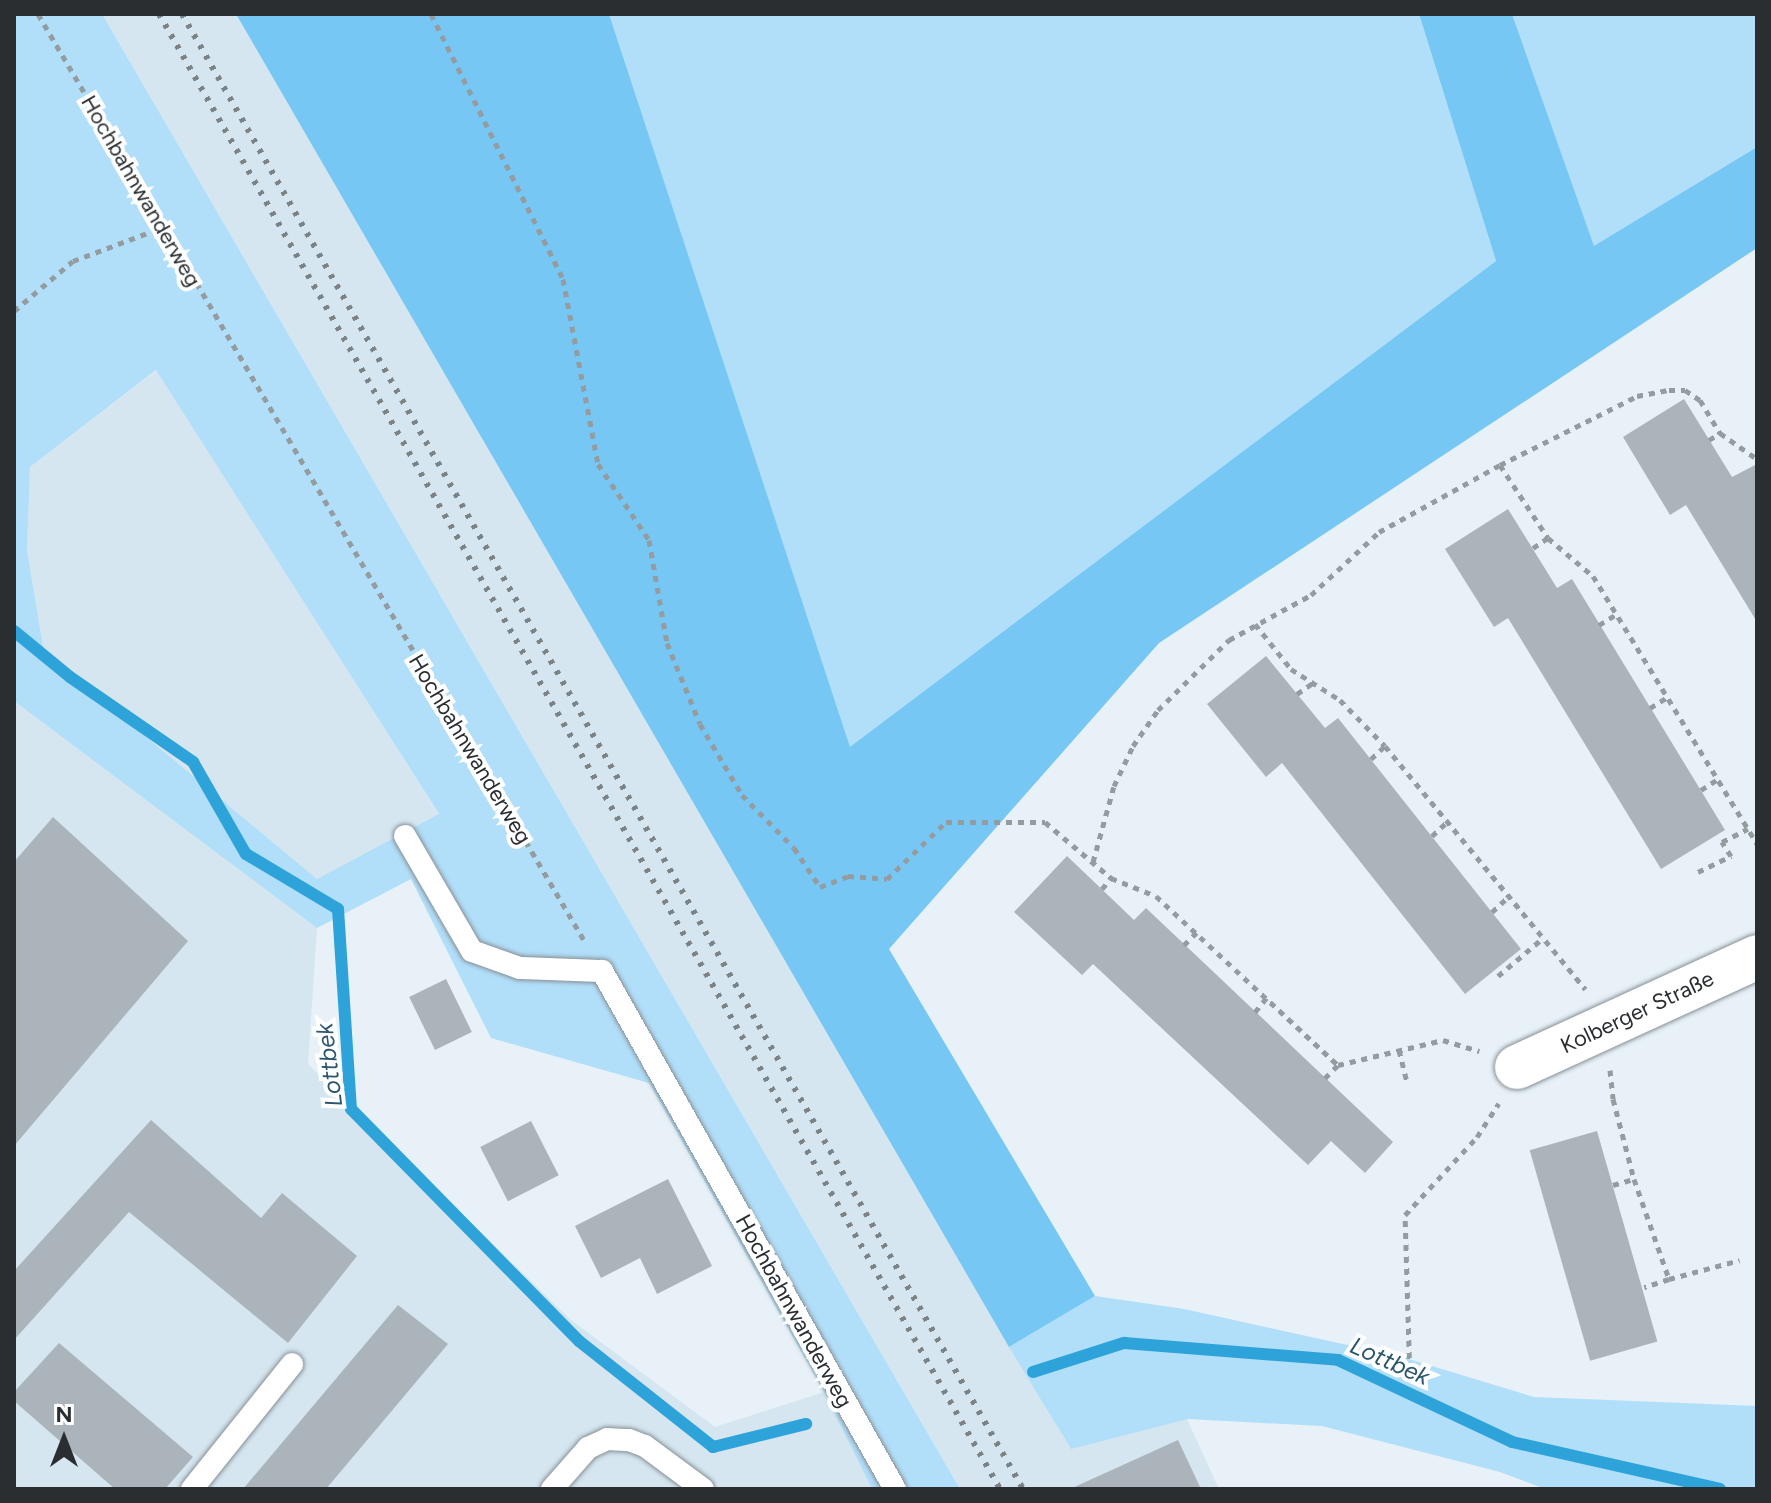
<!DOCTYPE html>
<html>
<head>
<meta charset="utf-8">
<style>
	body { margin:0 }
	#map { position:relative; width:1771px; height:1503px; overflow:hidden; background:#e7f1f7; font-family:Figtree,sans-serif }
	div>[style] { position:absolute }
	.built>* { inset:0; background:#d5e6f0 }
	.green>* { inset:0; background:#b1def9 }
	.forest>* { inset:0; background:#76c7f4 }
	.stream>* { height:12px; margin:-6px; padding:0 6px; transform-origin:6px; border-radius:6px; background:#2ea3d9 }
	.building>* { inset:0; background:#abb4ba; transform-origin:0 0 }
	.path>* { height:5px; margin-top:-2.5px; transform-origin:0; background:repeating-linear-gradient(90deg,#949ca0 0 6px,transparent 0 12px) }
	.roads { filter:drop-shadow(0 0 2px #879096) drop-shadow(0 0 2px #879096) }
	.lane>* { height:22px; margin:-11px; padding:0 11px; transform-origin:11px; border-radius:11px; background:#fff }
	.street>* { height:44px; margin:-22px; padding:0 22px; transform-origin:22px; border-radius:22px; background:#fff }
	.rail>* { height:6px; margin-top:-3px; transform-origin:0; background:repeating-linear-gradient(90deg,#7c8387 0 4px,transparent 0 12px) }
	span { translate:-50% -50%; white-space:nowrap; text-align:center; line-height:1.15; -webkit-text-stroke:8px #fff; paint-order:stroke }
	.street-label { font-size:22px; color:#2a2e30 }
	.water-label { font-size:24px; color:#29566e; font-style:italic }
	.frame { position:absolute; inset:0; border:16px solid #2a2e30; pointer-events:none }
	.north { position:absolute; left:24px; top:1399px; width:80px; height:80px; -webkit-text-stroke:6px #fff; paint-order:stroke; rotate:0deg; font-size:22px; font-weight:700; line-height:32px; text-align:center; color:#2a2e30 }
	.north::after { content:''; display:block; margin:auto; width:28px; height:36px; background:#2a2e30; clip-path:polygon(50% 0,100% 100%,50% 72%,0 100%) }
</style>
</head>
<body>
<div id="map">
	<div class="built">
		<div style="clip-path:polygon(102px 14px,236px 14px,1070px 1448px,1187px 1419px,1219px 1489px,960px 1489px)"></div>
		<div style="clip-path:polygon(157px 370px,439px 815px,317px 879px,44px 652px,27px 550px,30px 467px)"></div>
		<div style="clip-path:polygon(14px 701px,317px 928px,308px 1064px,571px 1320px,715px 1427px,824px 1392px,872px 1489px,14px 1489px)"></div>
	</div>
	<div class="green">
		<div style="clip-path:polygon(evenodd,14px 14px,102px 14px,960px 1489px,872px 1489px,824px 1392px,649px 1083px,491px 1038px,411px 879px,317px 928px,14px 701px,14px 14px,156px 370px,439px 814px,317px 879px,44px 652px,27px 550px,30px 467px,156px 370px)"></div>
		<div style="clip-path:polygon(609px 14px,1419px 14px,1496px 261px,850px 748px)"></div>
		<div style="clip-path:polygon(1512px 14px,1757px 14px,1757px 147px,1594px 247px)"></div>
		<div style="clip-path:polygon(1095px 1296px,1184px 1309px,1402px 1357px,1534px 1397px,1757px 1406px,1757px 1489px,1545px 1489px,1500px 1472px,1322px 1426px,1188px 1419px,1071px 1449px,1009px 1347px)"></div>
	</div>
	<div class="forest">
		<div style="clip-path:polygon(236px 14px,609px 14px,850px 747px,1496px 261px,1419px 14px,1512px 14px,1594px 246px,1757px 147px,1757px 248px,1159px 643px,889px 949px,1095px 1296px,1009px 1347px)"></div>
	</div>
	<div class="stream">
		<div style="left:14px;top:631px;width:72px;rotate:39.4deg"></div>
		<div style="left:70px;top:677px;width:150px;rotate:34.6deg"></div>
		<div style="left:193px;top:762px;width:106px;rotate:60.1deg"></div>
		<div style="left:246px;top:854px;width:107px;rotate:30.9deg"></div>
		<div style="left:338px;top:909px;width:200px;rotate:86.3deg"></div>
		<div style="left:351px;top:1109px;width:325px;rotate:45.5deg"></div>
		<div style="left:579px;top:1341px;width:171px;rotate:38.3deg"></div>
		<div style="left:713px;top:1447px;width:96px;rotate:-13.9deg"></div>
		<div style="left:1033px;top:1372px;width:96px;rotate:-17.7deg"></div>
		<div style="left:1124px;top:1343px;width:215px;rotate:4.5deg"></div>
		<div style="left:1338px;top:1360px;width:192px;rotate:25.2deg"></div>
		<div style="left:1512px;top:1442px;width:213px;rotate:12.7deg"></div>
	</div>
	<div class="building">
		<div style="clip-path:polygon(1684px 399px,1732px 477px,1757px 464px,1757px 622px,1686px 505px,1670px 515px,1623px 437px)"></div>
		<div style="clip-path:polygon(1508px 509px,1557px 588px,1572px 579px,1725px 830px,1661px 869px,1508px 618px,1494px 627px,1445px 549px)"></div>
		<div style="clip-path:polygon(1266px 656px,1325px 728px,1338px 718px,1521px 949px,1465px 994px,1282px 763px,1266px 777px,1207px 704px)"></div>
		<div style="clip-path:polygon(53px 817px,188px 941px,14px 1146px,14px 862px)"></div>
		<div style="clip-path:polygon(1067px 856px,1134px 920px,1146px 908px,1393px 1142px,1365px 1173px,1331px 1141px,1308px 1165px,1093px 964px,1082px 975px,1014px 912px)"></div>
		<div style="left:446px;top:979px;width:59px;height:41px;rotate:64deg"></div>
		<div style="clip-path:polygon(151px 1120px,261px 1218px,282px 1193px,357px 1256px,288px 1343px,129px 1212px,14px 1340px,14px 1271px)"></div>
		<div style="left:531px;top:1121px;width:61px;height:57px;rotate:63deg"></div>
		<div style="left:1597px;top:1131px;width:219px;height:70px;rotate:74deg"></div>
		<div style="clip-path:polygon(668px 1179px,712px 1266px,657px 1294px,640px 1258px,601px 1278px,575px 1226px)"></div>
		<div style="clip-path:polygon(398px 1305px,448px 1344px,326px 1489px,243px 1489px)"></div>
		<div style="clip-path:polygon(59px 1343px,193px 1457px,165px 1489px,115px 1489px,14px 1401px,14px 1392px)"></div>
		<div style="clip-path:polygon(1178px 1440px,1201px 1489px,1070px 1489px)"></div>
	</div>
	<div class="path">
		<div style="left:38px;top:14px;width:1075px;rotate:59.48deg"></div>
		<div style="left:431px;top:14px;width:296px;rotate:63.5deg"></div>
		<div style="left:563px;top:279px;width:188px;rotate:79.3deg"></div>
		<div style="left:598px;top:464px;width:92px;rotate:56.1deg"></div>
		<div style="left:649px;top:540px;width:105px;rotate:80.1deg"></div>
		<div style="left:667px;top:643px;width:87px;rotate:67.8deg"></div>
		<div style="left:700px;top:724px;width:82px;rotate:59.4deg"></div>
		<div style="left:742px;top:795px;width:74px;rotate:45.5deg"></div>
		<div style="left:794px;top:848px;width:47px;rotate:56.3deg"></div>
		<div style="left:820px;top:887px;width:30px;rotate:-21deg"></div>
		<div style="left:848px;top:876px;width:39px;rotate:4deg"></div>
		<div style="left:887px;top:879px;width:82px;rotate:-44deg"></div>
		<div style="left:946px;top:822px;width:99px"></div>
		<div style="left:1045px;top:822px;width:87px;rotate:40.3deg"></div>
		<div style="left:1111px;top:878px;width:48px;rotate:21.8deg"></div>
		<div style="left:1156px;top:896px;width:248px;rotate:42.9deg"></div>
		<div style="left:1338px;top:1065px;width:108px;rotate:-13.4deg"></div>
		<div style="left:1443px;top:1040px;width:38px;rotate:17deg"></div>
		<div style="left:14px;top:311px;width:77px;rotate:-40.3deg"></div>
		<div style="left:73px;top:261px;width:94px;rotate:-20.6deg"></div>
		<div style="left:1709px;top:440px;width:13px;rotate:-32deg"></div>
		<div style="left:1500px;top:465px;width:87px;rotate:56.7deg"></div>
		<div style="left:1548px;top:538px;width:59px;rotate:40.2deg"></div>
		<div style="left:1593px;top:576px;width:314px;rotate:58.5deg"></div>
		<div style="left:1533px;top:548px;width:18px;rotate:-34deg"></div>
		<div style="left:1255px;top:624px;width:58px;rotate:51.3deg"></div>
		<div style="left:1291px;top:669px;width:58px;rotate:32.3deg"></div>
		<div style="left:1340px;top:700px;width:64px;rotate:45.6deg"></div>
		<div style="left:1385px;top:746px;width:315px;rotate:50.5deg"></div>
		<div style="left:1599px;top:625px;width:22px;rotate:-32deg"></div>
		<div style="left:1297px;top:694px;width:21px;rotate:-35deg"></div>
		<div style="left:1650px;top:708px;width:22px;rotate:-32deg"></div>
		<div style="left:1371px;top:759px;width:19px;rotate:-43deg"></div>
		<div style="left:1701px;top:790px;width:20px;rotate:-33deg"></div>
		<div style="left:1432px;top:836px;width:21px;rotate:-43deg"></div>
		<div style="left:1093px;top:862px;width:79px;rotate:-74.6deg"></div>
		<div style="left:1114px;top:786px;width:44px;rotate:-64.6deg"></div>
		<div style="left:1133px;top:746px;width:44px;rotate:-55.2deg"></div>
		<div style="left:1158px;top:710px;width:100px;rotate:-44.6deg"></div>
		<div style="left:1229px;top:640px;width:94px;rotate:-28.8deg"></div>
		<div style="left:1311px;top:595px;width:93px;rotate:-42.8deg"></div>
		<div style="left:1379px;top:532px;width:138px;rotate:-29deg"></div>
		<div style="left:1500px;top:465px;width:153px;rotate:-26.7deg"></div>
		<div style="left:1637px;top:396px;width:33px;rotate:-11deg"></div>
		<div style="left:1669px;top:390px;width:16px"></div>
		<div style="left:1685px;top:390px;width:18px;rotate:34deg"></div>
		<div style="left:1700px;top:400px;width:39px;rotate:59deg"></div>
		<div style="left:1720px;top:433px;width:45px;rotate:35.1deg"></div>
		<div style="left:1698px;top:872px;width:37px;rotate:-26deg"></div>
		<div style="left:1731px;top:856px;width:17px;rotate:-123deg"></div>
		<div style="left:1722px;top:842px;width:29px;rotate:-27deg"></div>
		<div style="left:1102px;top:889px;width:14px;rotate:-51deg"></div>
		<div style="left:1492px;top:912px;width:23px;rotate:-43deg"></div>
		<div style="left:1184px;top:945px;width:18px;rotate:-45deg"></div>
		<div style="left:1498px;top:976px;width:57px;rotate:-40.1deg"></div>
		<div style="left:1255px;top:1012px;width:19px;rotate:-51deg"></div>
		<div style="left:1399px;top:1050px;width:34px;rotate:76deg"></div>
		<div style="left:1610px;top:1070px;width:29px;rotate:84deg"></div>
		<div style="left:1613px;top:1099px;width:83px;rotate:75.3deg"></div>
		<div style="left:1634px;top:1179px;width:106px;rotate:70.7deg"></div>
		<div style="left:1669px;top:1279px;width:26px;rotate:162deg"></div>
		<div style="left:1325px;top:1078px;width:18px;rotate:-45deg"></div>
		<div style="left:1613px;top:1185px;width:22px;rotate:-16deg"></div>
		<div style="left:1669px;top:1279px;width:73px;rotate:-15deg"></div>
		<div style="left:1410px;top:1382px;width:167px;rotate:-91.7deg"></div>
		<div style="left:1405px;top:1215px;width:106px;rotate:-47.3deg"></div>
		<div style="left:1477px;top:1137px;width:40px;rotate:-57.1deg"></div>
	</div>
	<div class="roads">
		<div class="lane">
			<div style="left:405px;top:836px;width:133px;rotate:59.8deg"></div>
			<div style="left:472px;top:951px;width:51px;rotate:19.5deg"></div>
			<div style="left:520px;top:968px;width:82px;rotate:2.1deg"></div>
			<div style="left:602px;top:971px;width:595px;rotate:60.51deg"></div>
			<div style="left:192px;top:1489px;width:160px;rotate:-51.3deg"></div>
			<div style="left:552px;top:1489px;width:55px;rotate:-48.7deg"></div>
			<div style="left:588px;top:1448px;width:21px;rotate:-25deg"></div>
			<div style="left:607px;top:1439px;width:22px;rotate:3deg"></div>
			<div style="left:629px;top:1440px;width:17px;rotate:21deg"></div>
			<div style="left:645px;top:1446px;width:72px;rotate:36.6deg"></div>
		</div>
		<div class="street">
			<div style="left:1517px;top:1067px;width:264px;rotate:-24.6deg"></div>
		</div>
	</div>
	<div class="rail">
		<div style="left:159px;top:14px;width:1698px;rotate:60.31deg"></div>
		<div style="left:182px;top:14px;width:1698px;rotate:60.31deg"></div>
	</div>
	<div class="street-label">
		<span style="left:141px;top:191px;rotate:60deg">Hochbahnwanderweg</span>
		<span style="left:470px;top:749px;rotate:59deg">Hochbahnwanderweg</span>
		<span style="left:1637px;top:1012px;rotate:-25deg">Kolberger Straße</span>
		<span style="left:794px;top:1311px;rotate:61deg">Hochbahnwanderweg</span>
	</div>
	<div class="water-label">
		<span style="left:329px;top:1065px;rotate:-97deg">Lottbek</span>
		<span style="left:1390px;top:1361px;rotate:24deg">Lottbek</span>
	</div>
	<div class="frame"></div>
	<div class="north">N</div>
</div>
</body>
</html>
